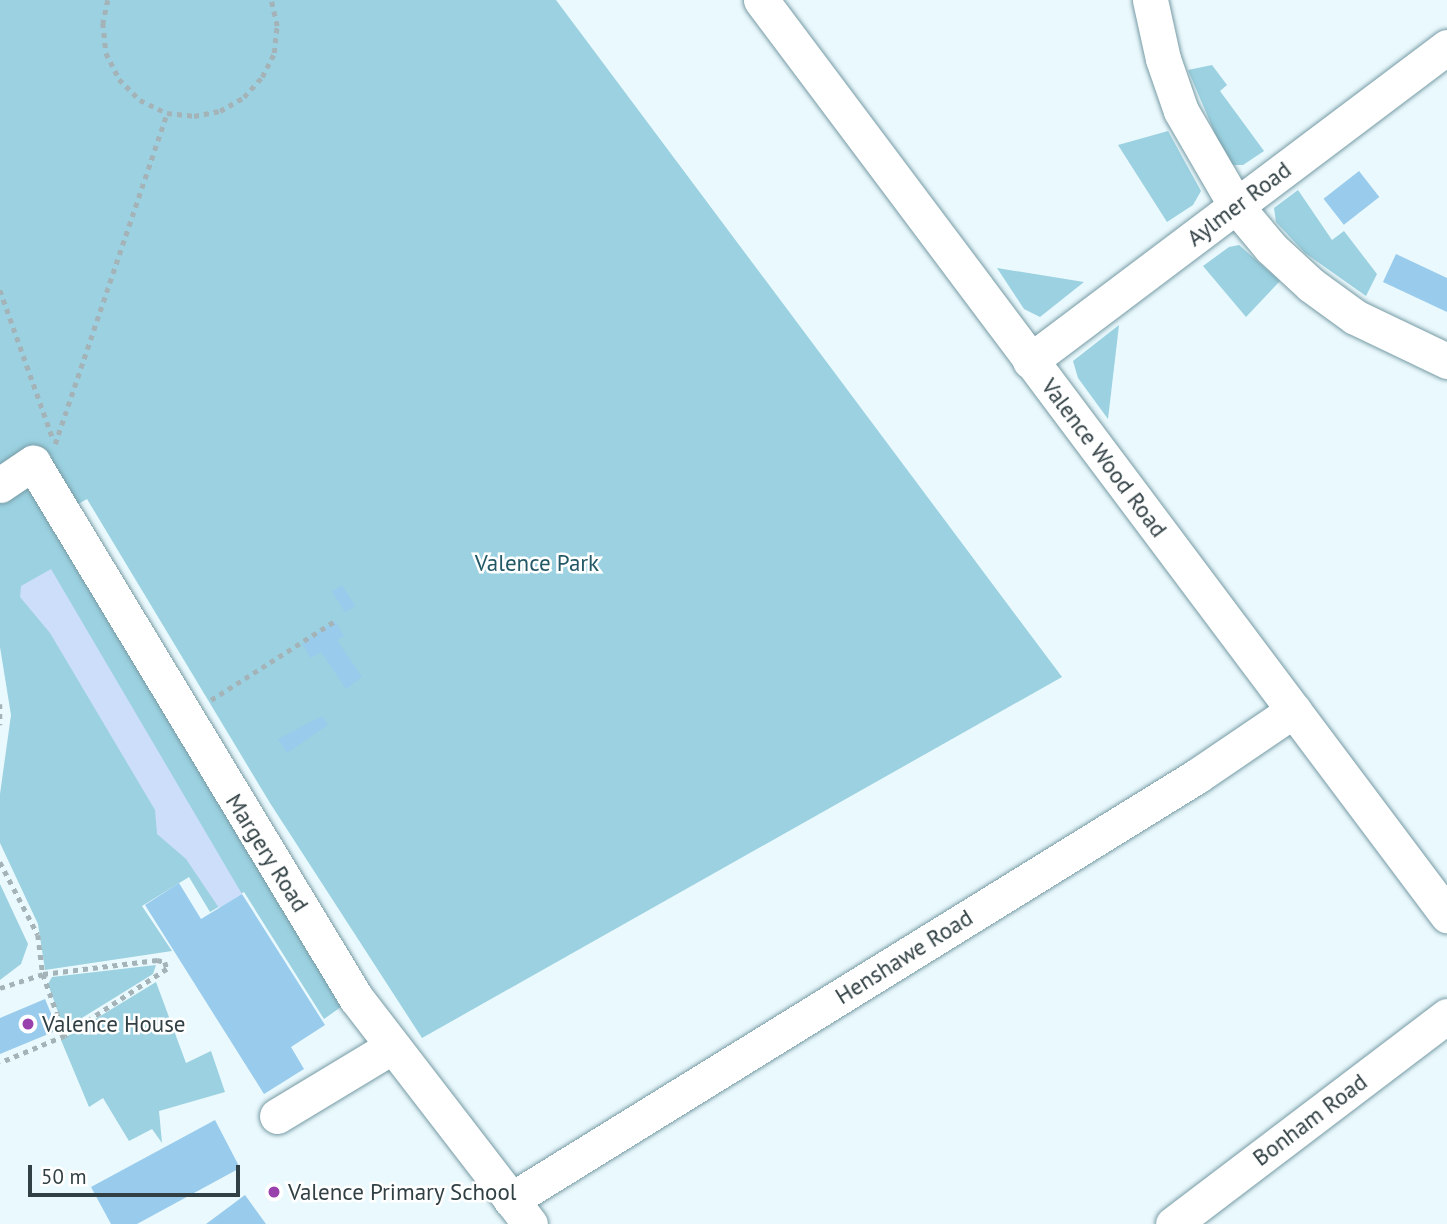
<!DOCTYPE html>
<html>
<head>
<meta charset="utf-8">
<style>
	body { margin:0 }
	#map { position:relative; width:1447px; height:1224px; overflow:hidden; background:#eaf9fd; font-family:"PT Sans",sans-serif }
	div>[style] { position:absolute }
	.green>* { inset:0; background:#9bd1e0 }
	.water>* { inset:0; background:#ccdef9 }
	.building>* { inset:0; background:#99cbec; transform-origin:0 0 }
	.path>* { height:4.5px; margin-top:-2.25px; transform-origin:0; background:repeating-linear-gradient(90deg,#a4b3b7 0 5px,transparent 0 10px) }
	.roads { filter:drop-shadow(0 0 2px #769aa4) drop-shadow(0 0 2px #769aa4) }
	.minor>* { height:35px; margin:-17.5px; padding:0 17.5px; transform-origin:17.5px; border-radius:17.5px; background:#fff }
	.dots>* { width:19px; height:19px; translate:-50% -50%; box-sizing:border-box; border:4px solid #fff; border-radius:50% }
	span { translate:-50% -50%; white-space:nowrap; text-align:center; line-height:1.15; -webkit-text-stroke:5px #fff; paint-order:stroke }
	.street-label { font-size:23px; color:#314044 }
	.park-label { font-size:23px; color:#235966 }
	.poi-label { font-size:23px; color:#314044 }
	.left { translate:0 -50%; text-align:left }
	.scale { position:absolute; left:28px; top:1165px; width:212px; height:32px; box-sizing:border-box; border:4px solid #314044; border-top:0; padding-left:9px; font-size:21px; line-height:24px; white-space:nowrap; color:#314044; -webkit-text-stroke:5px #fff; paint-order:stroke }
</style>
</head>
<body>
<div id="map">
	<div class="green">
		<div style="clip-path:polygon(0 0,556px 0,1062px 677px,422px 1038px,270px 803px,87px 499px,52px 519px,348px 1002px,324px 1019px,244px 892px,210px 912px,189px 877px,142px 906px,172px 951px,45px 970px,38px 924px,0 843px,0 794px,11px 715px,0 647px)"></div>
		<div style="clip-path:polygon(1212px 65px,1227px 85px,1220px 91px,1264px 151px,1243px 165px,1233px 165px,1222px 150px,1188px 70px)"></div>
		<div style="clip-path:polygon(1168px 131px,1201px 191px,1193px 205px,1167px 222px,1118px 145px)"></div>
		<div style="clip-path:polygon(1298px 190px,1332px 240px,1344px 231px,1377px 274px,1366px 296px,1305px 253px,1276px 222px,1274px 208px)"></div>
		<div style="clip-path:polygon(1239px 245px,1280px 281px,1246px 317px,1203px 266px,1229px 247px)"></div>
		<div style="clip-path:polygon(997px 268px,1084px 282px,1040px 317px,1024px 309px)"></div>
		<div style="clip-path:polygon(1119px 325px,1108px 419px,1078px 378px,1073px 361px)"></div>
		<div style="clip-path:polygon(0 884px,28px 944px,21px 964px,0 980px)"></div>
		<div style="clip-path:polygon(156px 965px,153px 974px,64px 1029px,48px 984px,52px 977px)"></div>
		<div style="clip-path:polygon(156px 982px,186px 1063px,211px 1051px,225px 1092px,159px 1111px,162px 1143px,152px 1129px,129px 1141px,103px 1098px,89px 1107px,61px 1040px)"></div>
	</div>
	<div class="water">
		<div style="clip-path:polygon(51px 569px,242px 894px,219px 908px,186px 859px,157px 834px,155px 810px,50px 633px,20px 597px,21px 586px)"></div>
	</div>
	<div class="building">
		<div style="left:1359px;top:171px;width:33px;height:45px;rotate:52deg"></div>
		<div style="clip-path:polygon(1396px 254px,1447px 278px,1447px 312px,1383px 282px)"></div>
		<div style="left:342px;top:585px;width:25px;height:12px;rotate:58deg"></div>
		<div style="clip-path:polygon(335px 621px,344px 636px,337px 640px,362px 677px,346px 689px,321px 652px,311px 658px,302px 644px)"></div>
		<div style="clip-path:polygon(322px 716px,328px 725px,287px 753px,278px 739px)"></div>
		<div style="clip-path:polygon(179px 883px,201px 919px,242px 894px,325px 1025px,291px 1047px,304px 1069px,264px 1094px,145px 905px)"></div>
		<div style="clip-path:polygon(45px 999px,58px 1030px,0 1054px,0 1018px)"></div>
		<div style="clip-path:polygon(215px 1120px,240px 1168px,137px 1224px,111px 1224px,91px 1187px)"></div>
		<div style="clip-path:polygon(245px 1195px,266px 1224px,206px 1224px)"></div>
	</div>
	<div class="path">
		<div style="left:108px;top:0;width:24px;rotate:102deg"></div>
		<div style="left:103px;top:23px;width:30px;rotate:84deg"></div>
		<div style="left:106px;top:53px;width:29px;rotate:63deg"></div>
		<div style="left:119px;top:79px;width:30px;rotate:45deg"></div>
		<div style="left:140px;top:100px;width:30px;rotate:26deg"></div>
		<div style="left:167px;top:113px;width:27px;rotate:6deg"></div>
		<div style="left:194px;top:116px;width:26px;rotate:-11deg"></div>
		<div style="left:220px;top:111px;width:28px;rotate:-30deg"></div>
		<div style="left:244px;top:97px;width:27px;rotate:-48deg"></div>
		<div style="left:262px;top:77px;width:27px;rotate:-63deg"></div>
		<div style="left:274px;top:53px;width:27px;rotate:-84deg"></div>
		<div style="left:277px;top:26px;width:27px;rotate:-103deg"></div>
		<div style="left:0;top:290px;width:158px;rotate:70.4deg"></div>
		<div style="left:55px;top:444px;width:349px;rotate:-71.3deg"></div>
		<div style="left:211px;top:700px;width:147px;rotate:-32.5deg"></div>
		<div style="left:0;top:704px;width:21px;rotate:90deg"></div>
		<div style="left:0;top:862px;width:82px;rotate:62.5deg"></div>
		<div style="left:38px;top:935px;width:39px;rotate:83deg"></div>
		<div style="left:43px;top:974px;width:66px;rotate:70.5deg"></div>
		<div style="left:0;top:988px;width:45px;rotate:-18deg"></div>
		<div style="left:43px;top:974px;width:115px;rotate:-7deg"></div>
		<div style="left:157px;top:960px;width:8px;rotate:14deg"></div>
		<div style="left:165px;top:962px;width:7px;rotate:74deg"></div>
		<div style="left:167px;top:969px;width:122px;rotate:146.7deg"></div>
		<div style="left:65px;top:1036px;width:70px;rotate:157.4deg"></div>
	</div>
	<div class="roads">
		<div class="minor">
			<div style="left:761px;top:0;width:1144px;rotate:53.14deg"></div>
			<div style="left:1150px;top:0;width:60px;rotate:77.6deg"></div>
			<div style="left:1163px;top:59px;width:55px;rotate:70.9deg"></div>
			<div style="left:1181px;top:111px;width:110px;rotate:59.9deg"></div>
			<div style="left:1236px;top:206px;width:55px;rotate:50.2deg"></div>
			<div style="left:1271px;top:248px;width:54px;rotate:42.8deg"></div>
			<div style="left:1311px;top:285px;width:54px;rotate:36deg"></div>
			<div style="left:1355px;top:317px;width:102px;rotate:25.6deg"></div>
			<div style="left:1030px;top:361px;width:522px;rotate:-36.98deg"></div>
			<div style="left:0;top:485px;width:40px;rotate:-34deg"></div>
			<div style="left:33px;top:463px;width:625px;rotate:58.88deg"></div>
			<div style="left:356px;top:998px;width:285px;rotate:52.4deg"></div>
			<div style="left:277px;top:1116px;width:135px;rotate:-31.1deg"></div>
			<div style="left:511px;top:1200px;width:806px;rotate:-31.72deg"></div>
			<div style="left:1197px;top:776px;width:117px;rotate:-34.2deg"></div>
			<div style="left:1173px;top:1224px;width:344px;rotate:-37.2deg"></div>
		</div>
	</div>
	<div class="dots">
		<div style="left:28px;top:1024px;background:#9840ac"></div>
		<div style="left:274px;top:1192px;background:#9840ac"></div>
	</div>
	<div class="street-label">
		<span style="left:1239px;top:204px;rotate:-37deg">Aylmer Road</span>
		<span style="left:1104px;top:458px;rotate:53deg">Valence Wood Road</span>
		<span style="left:267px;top:853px;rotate:58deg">Margery Road</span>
		<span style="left:904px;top:957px;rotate:-32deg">Henshawe Road</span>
		<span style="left:1310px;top:1120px;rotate:-37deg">Bonham Road</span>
	</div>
	<div class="park-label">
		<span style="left:537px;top:563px">Valence Park</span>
	</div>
	<div class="poi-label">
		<span class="left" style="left:42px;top:1024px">Valence House</span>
		<span class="left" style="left:288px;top:1192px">Valence Primary School</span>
	</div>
	<div class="scale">50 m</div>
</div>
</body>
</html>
